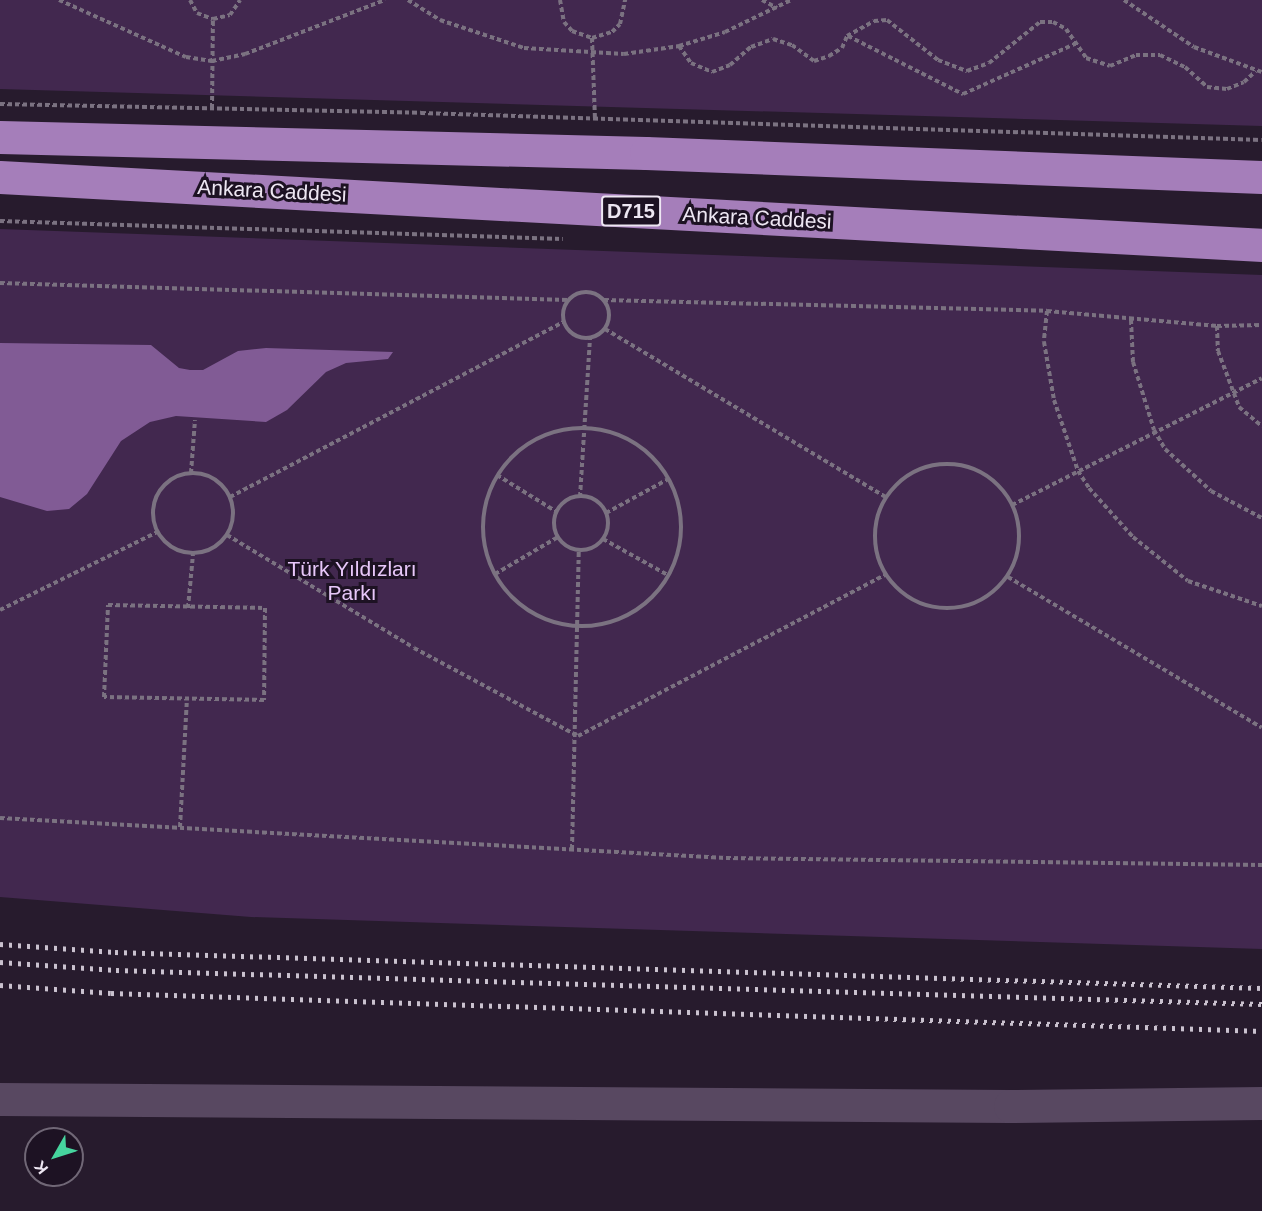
<!DOCTYPE html>
<html>
<head>
<meta charset="utf-8">
<style>
	body { margin:0 }
	#map { position:relative; width:1262px; height:1211px; overflow:hidden; background:#271b2d; font-family:Arial,sans-serif }
	div>[style] { position:absolute }
	.green>* { inset:0; background:#42284f }
	.water>* { inset:0; background:#815b95 }
	.path>* { height:4px; margin-top:-2px; transform-origin:0; background:repeating-linear-gradient(90deg,#7b7281 0 4.5px,transparent 0 7.5px) }
	.path>.ring { margin:-2px; padding:0; box-sizing:content-box; background:none; border:4px solid #7b7281; border-radius:50% }
	.minor>* { height:33px; margin:-16.5px; padding:0 16.5px; transform-origin:16.5px; border-radius:16.5px; background:#584861 }
	.highway>* { height:33px; margin:-16.5px; padding:0 16.5px; transform-origin:16.5px; border-radius:16.5px; background:#a57eba }
	.rail>* { height:4.5px; margin-top:-2.25px; transform-origin:0; background:repeating-linear-gradient(90deg,#cac2cf 0 3px,transparent 0 9px) }
	span { translate:-50% -50%; white-space:nowrap; text-align:center; line-height:1.15; -webkit-text-stroke:6px #1d1223; paint-order:stroke }
	.shield-label span { padding:2px 4px; background:#1d1223; border:2px solid; border-radius:4px; -webkit-text-stroke-width:0 }
	.shield-label { font-size:20px; color:#ede6f2; font-weight:700 }
	.street-label { font-size:21px; color:#ede6f2 }
	.park-label { font-size:21px; color:#e7c7f9 }
	.north { position:absolute; left:24px; top:1127px; width:60px; height:60px; box-sizing:border-box; background:#1d1223; border:2px solid #706776; border-radius:50%; rotate:231deg; font-size:16px; font-weight:700; line-height:24px; text-align:center; color:#ede6f2 }
	.north::after { content:''; display:block; margin:auto; width:21px; height:27px; background:#46d49e; clip-path:polygon(50% 0,100% 100%,50% 72%,0 100%) }
</style>
</head>
<body>
<div id="map">
	<div class="green">
		<div style="clip-path:polygon(0 0,1262px 0,1262px 126px,0 89px)"></div>
		<div style="clip-path:polygon(0 229px,1262px 275px,1262px 949px,251px 917px,0 897px)"></div>
	</div>
	<div class="water">
		<div style="clip-path:polygon(0 343px,151px 345px,179px 368px,190px 370px,203px 370px,238px 351px,266px 348px,393px 352px,388px 359px,346px 363px,326px 372px,287px 410px,266px 422px,176px 416px,150px 422px,121px 441px,87px 494px,69px 509px,47px 511px,0 497px)"></div>
	</div>
	<div class="path">
		<div style="left:59px;top:0;width:139px;rotate:24.2deg"></div>
		<div style="left:186px;top:57px;width:26px;rotate:9deg"></div>
		<div style="left:212px;top:61px;width:34px;rotate:-12deg"></div>
		<div style="left:245px;top:54px;width:150px;rotate:-21.1deg"></div>
		<div style="left:190px;top:0;width:15px;rotate:62deg"></div>
		<div style="left:197px;top:13px;width:17px;rotate:21deg"></div>
		<div style="left:213px;top:19px;width:17px;rotate:-13deg"></div>
		<div style="left:230px;top:15px;width:18px;rotate:-56deg"></div>
		<div style="left:408px;top:0;width:38px;rotate:32deg"></div>
		<div style="left:440px;top:20px;width:89px;rotate:18.4deg"></div>
		<div style="left:524px;top:48px;width:100px;rotate:3.4deg"></div>
		<div style="left:624px;top:54px;width:56px;rotate:-8.3deg"></div>
		<div style="left:679px;top:46px;width:48px;rotate:-16.9deg"></div>
		<div style="left:725px;top:32px;width:73px;rotate:-25.9deg"></div>
		<div style="left:560px;top:0;width:22px;rotate:80deg"></div>
		<div style="left:564px;top:22px;width:12px;rotate:48deg"></div>
		<div style="left:572px;top:31px;width:21px;rotate:19deg"></div>
		<div style="left:592px;top:38px;width:21px;rotate:-17deg"></div>
		<div style="left:612px;top:32px;width:11px;rotate:-45deg"></div>
		<div style="left:620px;top:24px;width:25px;rotate:-78deg"></div>
		<div style="left:762px;top:0;width:17px;rotate:28deg"></div>
		<div style="left:1124px;top:0;width:84px;rotate:33.9deg"></div>
		<div style="left:1194px;top:47px;width:72px;rotate:20.2deg"></div>
		<div style="left:848px;top:36px;width:129px;rotate:26.8deg"></div>
		<div style="left:963px;top:94px;width:123px;rotate:-24.1deg"></div>
		<div style="left:592px;top:38px;width:81px;rotate:87.9deg"></div>
		<div style="left:679px;top:46px;width:21px;rotate:55deg"></div>
		<div style="left:691px;top:63px;width:23px;rotate:23deg"></div>
		<div style="left:712px;top:72px;width:19px;rotate:-21deg"></div>
		<div style="left:730px;top:65px;width:28px;rotate:-41deg"></div>
		<div style="left:751px;top:47px;width:23px;rotate:-20deg"></div>
		<div style="left:773px;top:39px;width:20px;rotate:18deg"></div>
		<div style="left:792px;top:45px;width:27px;rotate:36deg"></div>
		<div style="left:814px;top:61px;width:16px;rotate:-18deg"></div>
		<div style="left:829px;top:56px;width:15px;rotate:-32deg"></div>
		<div style="left:842px;top:48px;width:13px;rotate:-67deg"></div>
		<div style="left:847px;top:36px;width:31px;rotate:-29deg"></div>
		<div style="left:874px;top:21px;width:13px;rotate:-4deg"></div>
		<div style="left:887px;top:20px;width:65px;rotate:38.1deg"></div>
		<div style="left:938px;top:60px;width:31px;rotate:21deg"></div>
		<div style="left:967px;top:71px;width:23px;rotate:-20deg"></div>
		<div style="left:989px;top:63px;width:65px;rotate:-38.8deg"></div>
		<div style="left:1040px;top:22px;width:13px"></div>
		<div style="left:1053px;top:22px;width:15px;rotate:28deg"></div>
		<div style="left:1066px;top:29px;width:35px;rotate:55deg"></div>
		<div style="left:1086px;top:58px;width:25px;rotate:18deg"></div>
		<div style="left:1110px;top:66px;width:28px;rotate:-23deg"></div>
		<div style="left:1136px;top:55px;width:24px"></div>
		<div style="left:1160px;top:55px;width:28px;rotate:26deg"></div>
		<div style="left:1185px;top:67px;width:30px;rotate:42deg"></div>
		<div style="left:1207px;top:87px;width:20px;rotate:6deg"></div>
		<div style="left:1227px;top:89px;width:18px;rotate:-22deg"></div>
		<div style="left:1244px;top:82px;width:16px;rotate:-43deg"></div>
		<div style="left:0;top:104px;width:421px;rotate:1.2deg"></div>
		<div style="left:421px;top:113px;width:841px;rotate:1.84deg"></div>
		<div style="left:212px;top:108px;width:89px;rotate:-89.4deg"></div>
		<div style="left:0;top:221px;width:563px;rotate:1.83deg"></div>
		<div style="left:0;top:283px;width:568px;rotate:1.71deg"></div>
		<div class="ring" style="left:563px;top:292px;width:42px;height:42px"></div>
		<div style="left:604px;top:300px;width:443px;rotate:1.4deg"></div>
		<div style="left:1047px;top:311px;width:171px;rotate:5deg"></div>
		<div style="left:1217px;top:326px;width:45px;rotate:-1.3deg"></div>
		<div style="left:1047px;top:311px;width:31px;rotate:96deg"></div>
		<div style="left:1044px;top:342px;width:59px;rotate:80.2deg"></div>
		<div style="left:1054px;top:400px;width:75px;rotate:71.3deg"></div>
		<div style="left:1078px;top:471px;width:20px;rotate:57deg"></div>
		<div style="left:1089px;top:488px;width:66px;rotate:48.1deg"></div>
		<div style="left:1133px;top:537px;width:70px;rotate:38.7deg"></div>
		<div style="left:1188px;top:581px;width:78px;rotate:18.7deg"></div>
		<div style="left:1131px;top:320px;width:42px;rotate:87.3deg"></div>
		<div style="left:1133px;top:362px;width:71px;rotate:72.8deg"></div>
		<div style="left:1154px;top:430px;width:22px;rotate:60deg"></div>
		<div style="left:1165px;top:449px;width:62px;rotate:42.4deg"></div>
		<div style="left:1211px;top:491px;width:58px;rotate:27.9deg"></div>
		<div style="left:1217px;top:326px;width:25px;rotate:88deg"></div>
		<div style="left:1218px;top:351px;width:60px;rotate:69.4deg"></div>
		<div style="left:1239px;top:407px;width:30px;rotate:40deg"></div>
		<div style="left:605px;top:329px;width:329px;rotate:30.9deg"></div>
		<div class="ring" style="left:483px;top:428px;width:194px;height:194px"></div>
		<div class="ring" style="left:875px;top:464px;width:140px;height:140px"></div>
		<div class="ring" style="left:153px;top:473px;width:76px;height:76px"></div>
		<div style="left:191px;top:473px;width:53px;rotate:-85.7deg"></div>
		<div style="left:497px;top:475px;width:70px;rotate:31.7deg"></div>
		<div class="ring" style="left:554px;top:496px;width:50px;height:50px"></div>
		<div style="left:230px;top:497px;width:377px;rotate:-27.7deg"></div>
		<div style="left:580px;top:497px;width:159px;rotate:-86.4deg"></div>
		<div style="left:1012px;top:505px;width:280px;rotate:-26.9deg"></div>
		<div style="left:606px;top:513px;width:71px;rotate:-28.7deg"></div>
		<div style="left:227px;top:535px;width:218px;rotate:31.1deg"></div>
		<div style="left:414px;top:648px;width:186px;rotate:28.2deg"></div>
		<div style="left:578px;top:736px;width:348px;rotate:-27.7deg"></div>
		<div style="left:603px;top:539px;width:74px;rotate:29deg"></div>
		<div style="left:495px;top:574px;width:73px;rotate:-30.4deg"></div>
		<div style="left:1008px;top:577px;width:295px;rotate:30.7deg"></div>
		<div style="left:108px;top:605px;width:157px;rotate:1.1deg"></div>
		<div style="left:265px;top:608px;width:92px;rotate:90.6deg"></div>
		<div style="left:264px;top:700px;width:160px;rotate:-178.9deg"></div>
		<div style="left:104px;top:697px;width:92px;rotate:-87.5deg"></div>
		<div style="left:188px;top:608px;width:54px;rotate:-84.7deg"></div>
		<div style="left:0;top:610px;width:175px;rotate:-26.4deg"></div>
		<div style="left:0;top:818px;width:727px;rotate:3.15deg"></div>
		<div style="left:726px;top:858px;width:536px;rotate:0.75deg"></div>
		<div style="left:180px;top:827px;width:130px;rotate:-86.9deg"></div>
		<div style="left:572px;top:849px;width:299px;rotate:-88.7deg"></div>
	</div>
	<div class="minor">
		<div style="left:0;top:1099px;width:1010px;rotate:0.4deg"></div>
		<div style="left:1010px;top:1106px;width:252px;rotate:-0.7deg"></div>
	</div>
	<div class="highway">
		<div style="left:0;top:137px;width:646px;rotate:1.42deg"></div>
		<div style="left:646px;top:153px;width:616px;rotate:2.23deg"></div>
		<div style="left:0;top:177px;width:1264px;rotate:3.08deg"></div>
	</div>
	<div class="rail">
		<div style="left:0;top:944px;width:115px;rotate:4deg"></div>
		<div style="left:115px;top:952px;width:1148px;rotate:1.8deg"></div>
		<div style="left:0;top:962px;width:116px;rotate:3.9deg"></div>
		<div style="left:116px;top:970px;width:1147px;rotate:1.7deg"></div>
		<div style="left:0;top:985px;width:111px;rotate:4.1deg"></div>
		<div style="left:111px;top:993px;width:1152px;rotate:1.89deg"></div>
	</div>
	<div class="shield-label">
		<span style="left:631px;top:211px">D715</span>
	</div>
	<div class="street-label">
		<span style="left:272px;top:191px;rotate:3deg">Ankara Caddesi</span>
		<span style="left:757px;top:218px;rotate:3deg">Ankara Caddesi</span>
	</div>
	<div class="park-label">
		<span style="left:352px;top:581px">Türk Yıldızları<br>Parkı</span>
	</div>
	<div class="north">K</div>
</div>
</body>
</html>
